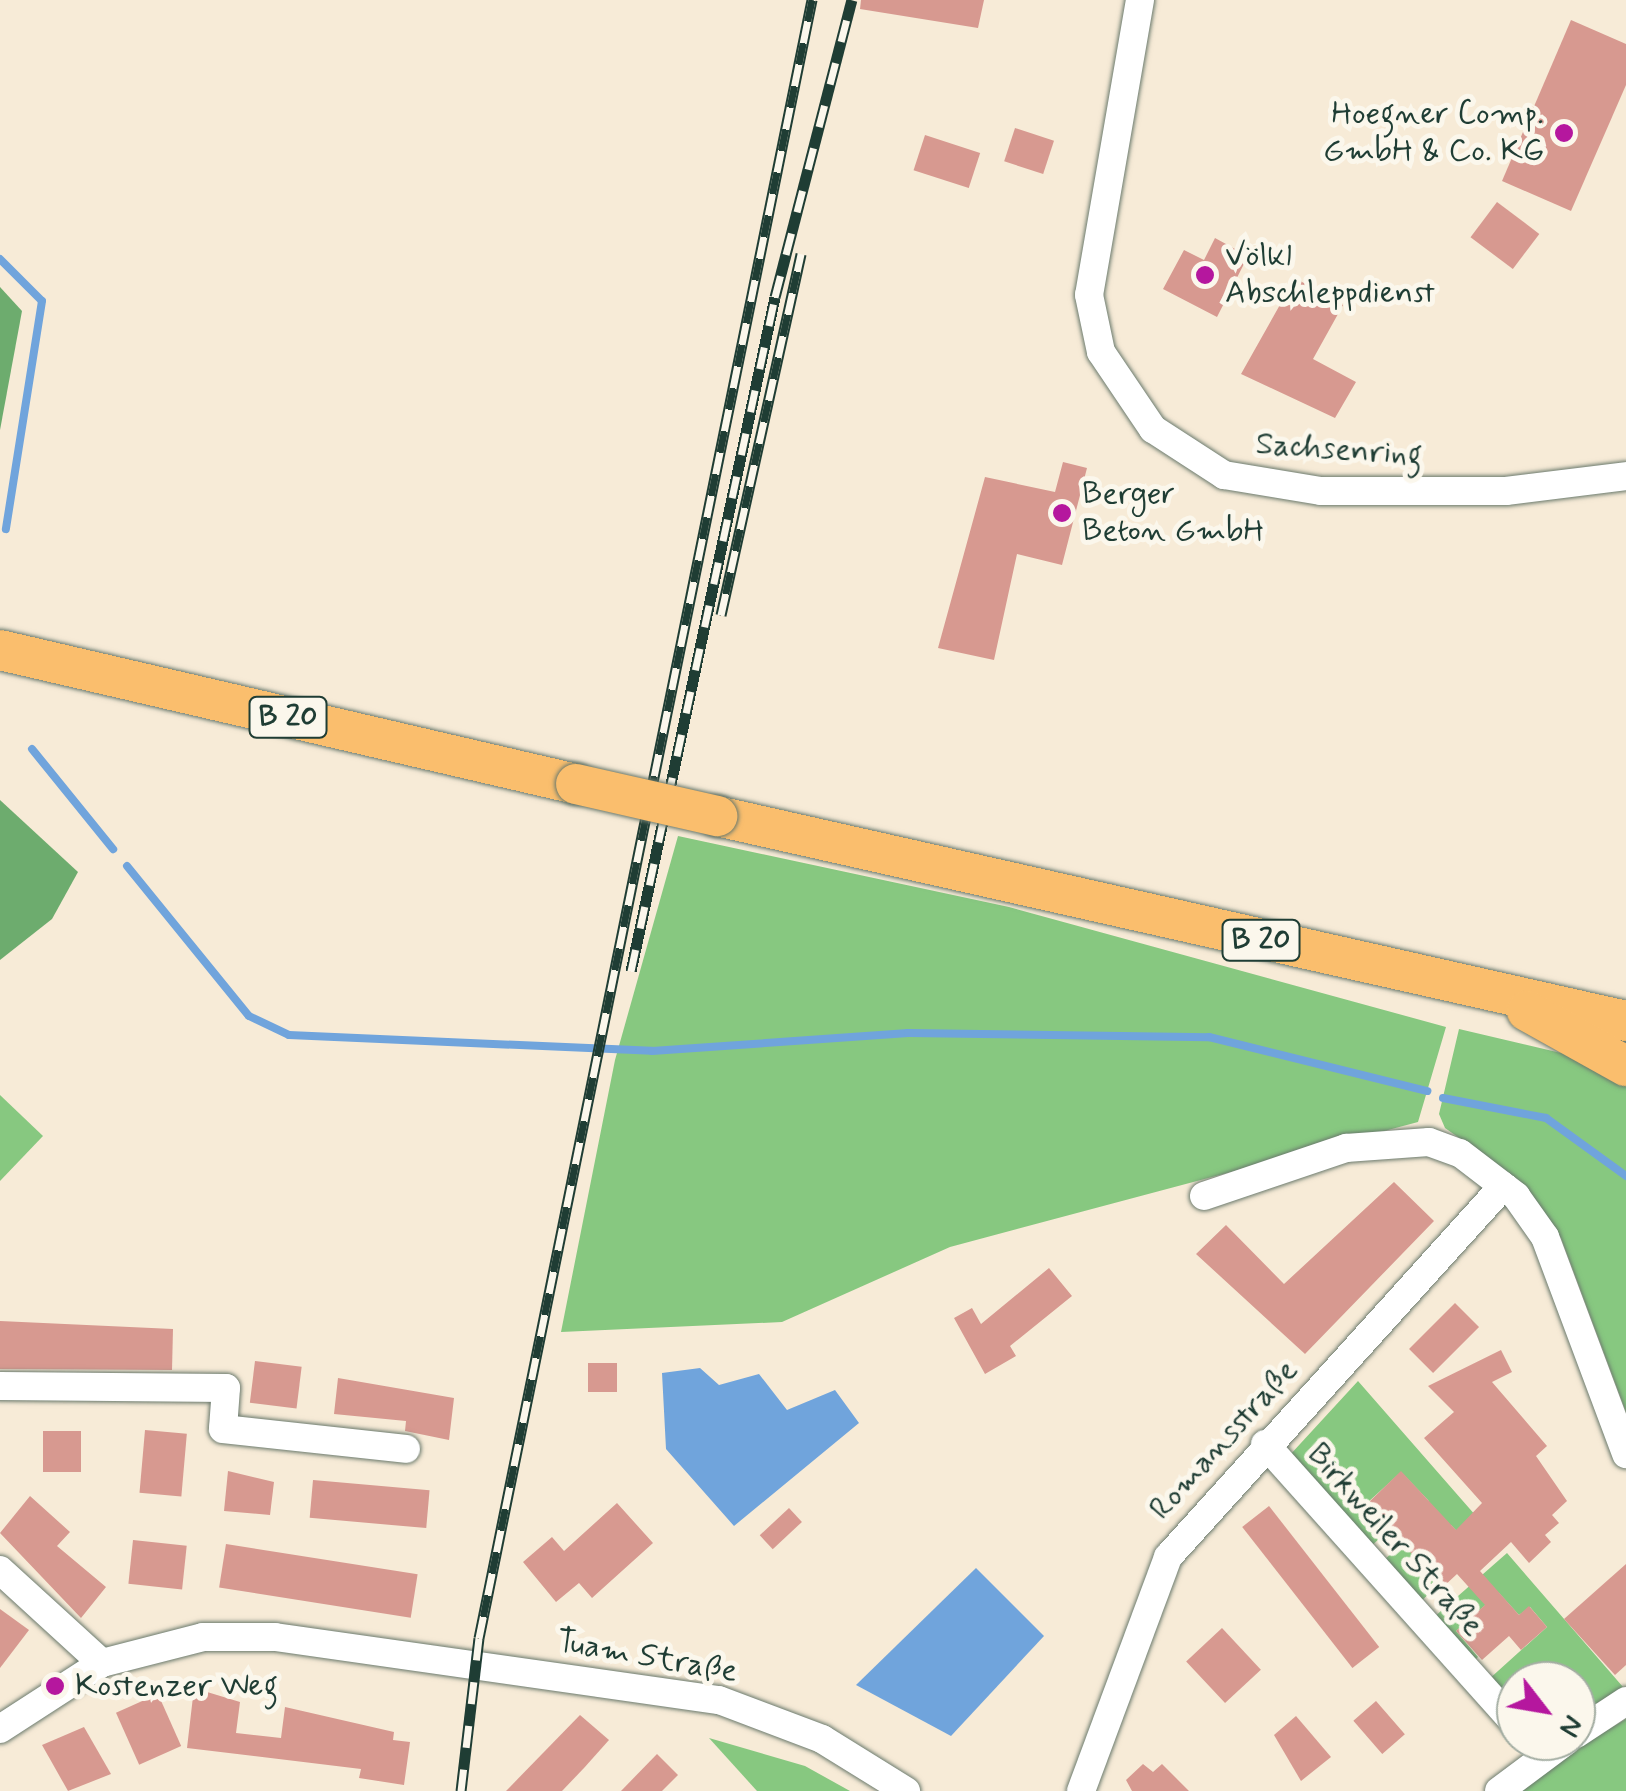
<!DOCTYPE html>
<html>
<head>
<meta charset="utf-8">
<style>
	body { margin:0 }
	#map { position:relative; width:1626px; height:1791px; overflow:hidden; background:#f7ebd7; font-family:Mynerve,sans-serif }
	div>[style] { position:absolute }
	.green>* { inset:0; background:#87c880 }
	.forest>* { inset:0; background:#6dac6e }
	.water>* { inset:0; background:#70a4dc }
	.stream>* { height:8px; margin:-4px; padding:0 4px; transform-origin:4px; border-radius:4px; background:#70a4dc }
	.building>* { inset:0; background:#d79990; transform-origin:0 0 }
	.roads { filter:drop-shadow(0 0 2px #6b7a6d) drop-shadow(0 0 2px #6b7a6d) }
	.minor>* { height:28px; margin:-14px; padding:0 14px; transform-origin:14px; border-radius:14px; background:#fff }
	.highway>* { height:40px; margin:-20px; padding:0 20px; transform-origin:20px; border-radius:20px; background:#fabe6d }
	.rail>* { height:11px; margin-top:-5.5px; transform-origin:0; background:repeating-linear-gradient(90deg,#fbf7ec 0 22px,#1f3d34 0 44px); box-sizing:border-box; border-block:2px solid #1f3d34 }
	.bridges { filter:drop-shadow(0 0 2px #6b7a6d) drop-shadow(0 0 2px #6b7a6d) }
	.highway-bridge>* { height:40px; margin:-20px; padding:0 20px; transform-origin:20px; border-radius:20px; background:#fabe6d }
	.dots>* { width:28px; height:28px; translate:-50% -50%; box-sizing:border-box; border:5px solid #fbf7ec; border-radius:50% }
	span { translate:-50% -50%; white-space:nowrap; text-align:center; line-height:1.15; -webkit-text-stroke:10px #fbf7ec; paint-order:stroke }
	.shield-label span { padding:2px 8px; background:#fbf7ec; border:2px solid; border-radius:8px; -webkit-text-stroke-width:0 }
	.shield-label { font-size:30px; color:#1f3d34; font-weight:700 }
	.poi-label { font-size:32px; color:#1f3d34 }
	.right { translate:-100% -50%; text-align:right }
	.left { translate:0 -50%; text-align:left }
	.street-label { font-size:32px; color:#1f3d34 }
	.north { position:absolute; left:1496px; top:1661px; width:100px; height:100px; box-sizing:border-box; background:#fbf7ec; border:2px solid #a3ada2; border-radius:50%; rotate:121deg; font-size:28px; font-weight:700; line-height:40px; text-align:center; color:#1f3d34 }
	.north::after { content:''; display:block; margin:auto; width:35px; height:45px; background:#b5179e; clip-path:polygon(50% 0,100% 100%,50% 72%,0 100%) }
</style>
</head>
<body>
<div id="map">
	<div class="green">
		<div style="clip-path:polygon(678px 836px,1009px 907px,1446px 1027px,1418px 1122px,950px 1247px,782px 1322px,561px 1332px,615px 1060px)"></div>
		<div style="clip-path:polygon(1459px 1029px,1578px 1057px,1626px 1080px,1626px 1412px,1561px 1238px,1502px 1168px,1445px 1128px,1439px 1114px)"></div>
		<div style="clip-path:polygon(0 1095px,43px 1136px,0 1181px)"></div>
		<div style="clip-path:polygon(1358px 1381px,1497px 1540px,1478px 1554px,1451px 1525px,1416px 1558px,1440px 1584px,1419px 1603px,1382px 1562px,1435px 1513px,1428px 1500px,1401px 1472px,1366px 1504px,1389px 1530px,1369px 1548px,1289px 1456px)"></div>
		<div style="clip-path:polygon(1507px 1553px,1623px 1687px,1576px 1716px,1576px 1681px,1516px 1681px,1516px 1711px,1488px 1680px,1547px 1627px,1530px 1607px,1519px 1615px,1499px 1593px,1456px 1631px,1478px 1657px,1472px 1663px,1433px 1618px)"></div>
		<div style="clip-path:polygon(1626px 1719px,1626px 1791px,1516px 1791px,1551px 1764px)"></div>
		<div style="clip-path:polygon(709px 1738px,805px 1766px,850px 1791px,757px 1791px)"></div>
	</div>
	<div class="forest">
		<div style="clip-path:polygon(0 287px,22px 311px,0 430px)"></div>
		<div style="clip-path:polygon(0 800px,78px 872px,52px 919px,0 960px)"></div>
	</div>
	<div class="water">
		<div style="clip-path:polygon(700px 1368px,719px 1385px,759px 1374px,787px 1410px,835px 1390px,859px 1423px,734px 1526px,666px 1449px,662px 1373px)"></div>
		<div style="clip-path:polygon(976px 1568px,1044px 1636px,951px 1736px,856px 1685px)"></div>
	</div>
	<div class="stream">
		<div style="left:0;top:259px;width:59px;rotate:45deg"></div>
		<div style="left:42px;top:301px;width:231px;rotate:99deg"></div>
		<div style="left:32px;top:749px;width:129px;rotate:51deg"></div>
		<div style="left:127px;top:866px;width:193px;rotate:50.9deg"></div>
		<div style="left:249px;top:1016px;width:44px;rotate:25.4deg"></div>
		<div style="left:289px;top:1035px;width:363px;rotate:2.5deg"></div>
		<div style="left:652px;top:1051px;width:257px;rotate:-4deg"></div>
		<div style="left:908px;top:1033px;width:301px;rotate:0.8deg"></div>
		<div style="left:1209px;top:1037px;width:225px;rotate:13.9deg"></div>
		<div style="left:1443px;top:1098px;width:105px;rotate:11deg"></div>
		<div style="left:1546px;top:1118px;width:99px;rotate:35.9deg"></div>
	</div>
	<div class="building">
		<div style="clip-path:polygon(861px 0,984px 0,978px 28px,860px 9px)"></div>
		<div style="clip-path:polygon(1571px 20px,1626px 44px,1626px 85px,1571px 211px,1502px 181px)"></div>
		<div style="left:1015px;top:128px;width:41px;height:35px;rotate:18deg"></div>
		<div style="left:925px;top:135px;width:58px;height:37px;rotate:18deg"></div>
		<div style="left:1497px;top:202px;width:53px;height:44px;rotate:37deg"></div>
		<div style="clip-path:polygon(1215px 238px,1248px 256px,1217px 317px,1163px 289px,1184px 250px,1204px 260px)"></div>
		<div style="clip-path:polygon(1295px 278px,1343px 305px,1313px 359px,1356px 382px,1335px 418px,1241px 374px)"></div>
		<div style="clip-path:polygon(1063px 462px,1087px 468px,1062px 565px,1017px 554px,994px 660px,938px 648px,985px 477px,1055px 492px)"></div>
		<div style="clip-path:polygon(1394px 1182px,1434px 1221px,1305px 1354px,1196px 1254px,1226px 1225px,1284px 1284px)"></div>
		<div style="clip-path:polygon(1049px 1268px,1072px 1296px,1010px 1346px,1016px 1356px,985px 1374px,954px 1318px,972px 1308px,981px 1324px)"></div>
		<div style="left:1455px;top:1303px;width:34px;height:65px;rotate:45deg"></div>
		<div style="clip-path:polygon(0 1321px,173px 1329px,172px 1370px,0 1369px)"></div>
		<div style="clip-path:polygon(1501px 1350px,1512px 1372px,1492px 1382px,1547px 1446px,1536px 1456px,1567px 1501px,1552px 1515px,1559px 1523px,1545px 1535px,1551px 1542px,1529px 1563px,1511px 1542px,1480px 1571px,1519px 1615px,1529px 1606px,1547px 1627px,1521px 1650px,1509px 1636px,1482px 1660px,1456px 1631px,1485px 1605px,1457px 1574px,1443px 1587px,1366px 1505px,1401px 1471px,1456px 1530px,1482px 1503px,1424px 1438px,1454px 1412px,1428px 1386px)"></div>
		<div style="left:255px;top:1361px;width:47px;height:42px;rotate:7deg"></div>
		<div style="left:588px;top:1363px;width:29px;height:29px"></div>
		<div style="clip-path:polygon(338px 1378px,454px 1398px,449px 1440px,405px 1431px,406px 1421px,334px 1414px)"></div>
		<div style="left:145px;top:1430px;width:42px;height:63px;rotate:5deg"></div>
		<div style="left:43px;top:1431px;width:38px;height:41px"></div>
		<div style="clip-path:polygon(228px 1471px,274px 1482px,270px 1515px,224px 1511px)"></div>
		<div style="left:313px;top:1480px;width:117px;height:38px;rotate:5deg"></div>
		<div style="clip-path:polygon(30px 1496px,70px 1532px,57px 1546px,106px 1587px,81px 1618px,0 1533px)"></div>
		<div style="clip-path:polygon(617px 1503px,653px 1543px,592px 1598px,579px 1583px,556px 1602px,523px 1562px,552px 1537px,564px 1551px)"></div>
		<div style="left:1269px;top:1506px;width:179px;height:34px;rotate:52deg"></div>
		<div style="left:789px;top:1508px;width:19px;height:40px;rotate:47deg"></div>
		<div style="left:133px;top:1540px;width:54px;height:44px;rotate:6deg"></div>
		<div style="left:226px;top:1544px;width:194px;height:44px;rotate:9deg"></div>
		<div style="clip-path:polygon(1626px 1564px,1626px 1665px,1615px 1675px,1564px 1619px)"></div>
		<div style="clip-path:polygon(0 1609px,29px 1630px,0 1668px)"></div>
		<div style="left:1222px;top:1628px;width:57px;height:49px;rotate:47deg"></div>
		<div style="clip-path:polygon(194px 1688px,240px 1702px,236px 1733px,281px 1738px,285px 1707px,394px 1732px,393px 1740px,410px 1742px,404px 1785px,359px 1778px,361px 1769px,187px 1748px)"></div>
		<div style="left:158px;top:1694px;width:57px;height:46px;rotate:66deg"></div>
		<div style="left:1376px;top:1701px;width:44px;height:30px;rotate:49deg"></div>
		<div style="clip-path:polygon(580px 1715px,609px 1740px,584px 1768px,562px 1791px,506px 1791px)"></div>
		<div style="clip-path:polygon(1296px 1716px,1331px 1757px,1301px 1781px,1274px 1735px)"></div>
		<div style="clip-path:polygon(84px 1727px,111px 1774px,68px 1791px,42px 1745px)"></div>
		<div style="clip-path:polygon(657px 1754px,678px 1775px,662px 1791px,621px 1791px)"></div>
		<div style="clip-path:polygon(1143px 1764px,1153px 1772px,1162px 1764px,1189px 1791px,1132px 1791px,1126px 1780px)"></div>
	</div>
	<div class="roads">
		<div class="minor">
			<div style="left:1140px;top:0;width:299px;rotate:99.8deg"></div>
			<div style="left:1089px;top:295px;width:58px;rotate:78.1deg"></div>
			<div style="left:1101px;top:352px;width:93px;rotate:56deg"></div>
			<div style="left:1153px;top:429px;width:85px;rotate:32.9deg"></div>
			<div style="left:1224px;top:475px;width:98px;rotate:9.4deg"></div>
			<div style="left:1321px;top:491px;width:185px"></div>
			<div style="left:1506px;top:491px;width:121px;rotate:-7.1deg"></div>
			<div style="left:1204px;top:1196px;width:150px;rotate:-18.7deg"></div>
			<div style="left:1346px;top:1148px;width:83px;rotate:-4.1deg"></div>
			<div style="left:1429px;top:1142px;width:33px;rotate:20deg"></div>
			<div style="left:1460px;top:1153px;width:71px;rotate:37.5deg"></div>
			<div style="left:1516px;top:1196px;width:50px;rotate:54.7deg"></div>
			<div style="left:1545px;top:1237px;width:232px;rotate:69.5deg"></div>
			<div style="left:0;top:1386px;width:226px;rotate:0.5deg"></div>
			<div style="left:226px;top:1388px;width:41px;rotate:94.2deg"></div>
			<div style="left:223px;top:1429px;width:184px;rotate:6.2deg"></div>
			<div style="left:1265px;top:1444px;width:377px;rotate:48.2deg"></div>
			<div style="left:0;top:1570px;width:138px;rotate:42.4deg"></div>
			<div style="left:0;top:1729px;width:121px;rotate:-32.9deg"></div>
			<div style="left:102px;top:1663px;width:104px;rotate:-14.4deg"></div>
			<div style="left:203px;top:1637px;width:72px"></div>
			<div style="left:275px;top:1637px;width:448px;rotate:8.1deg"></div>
			<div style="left:719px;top:1700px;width:110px;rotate:20.7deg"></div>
			<div style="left:822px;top:1739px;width:99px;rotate:31.8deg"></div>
			<div style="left:1576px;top:1734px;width:60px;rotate:-33.4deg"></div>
			<div style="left:1081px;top:1791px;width:250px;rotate:-69.6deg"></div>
			<div style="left:1168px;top:1557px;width:500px;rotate:-47.9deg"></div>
			<div style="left:1499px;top:1791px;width:84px;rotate:-36.7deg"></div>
		</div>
		<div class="highway">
			<div style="left:0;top:650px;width:591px;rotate:13.1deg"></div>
			<div style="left:717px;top:816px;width:932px;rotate:12.71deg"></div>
			<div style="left:1527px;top:1011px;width:113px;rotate:29.1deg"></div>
		</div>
	</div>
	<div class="rail">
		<div style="left:721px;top:615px;width:370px;rotate:-77.5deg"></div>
		<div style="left:631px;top:971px;width:689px;rotate:-77.94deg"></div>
		<div style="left:775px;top:297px;width:307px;rotate:-75.5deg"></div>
		<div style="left:461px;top:1791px;width:154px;rotate:-83.3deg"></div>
		<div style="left:479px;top:1638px;width:1672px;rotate:-78.51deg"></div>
	</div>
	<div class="bridges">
		<div class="highway-bridge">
			<div style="left:576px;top:784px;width:145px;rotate:12.8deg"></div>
		</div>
	</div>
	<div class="dots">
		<div style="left:1564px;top:133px;background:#b5179e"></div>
		<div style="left:1205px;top:275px;background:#b5179e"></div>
		<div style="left:1062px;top:513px;background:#b5179e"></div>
		<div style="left:55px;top:1686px;background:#b5179e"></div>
	</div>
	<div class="shield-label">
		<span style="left:288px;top:717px">B 20</span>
		<span style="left:1261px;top:940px">B 20</span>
	</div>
	<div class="poi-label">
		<span class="right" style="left:1544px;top:133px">Hoegner Comp.<br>GmbH &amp; Co. KG</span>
		<span class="left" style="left:1225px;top:275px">Völkl<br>Abschleppdienst</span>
		<span class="left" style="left:1082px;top:513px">Berger<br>Beton GmbH</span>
		<span class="left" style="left:75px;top:1686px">Kostenzer Weg</span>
	</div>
	<div class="street-label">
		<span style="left:1339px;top:450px;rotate:4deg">Sachsenring</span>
		<span style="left:1224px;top:1440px;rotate:-48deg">Romansstraße</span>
		<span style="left:1395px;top:1540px;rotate:48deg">Birkweiler Straße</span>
		<span style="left:647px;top:1657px;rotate:10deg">Tuam Straße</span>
	</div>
	<div class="north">N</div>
</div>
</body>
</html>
